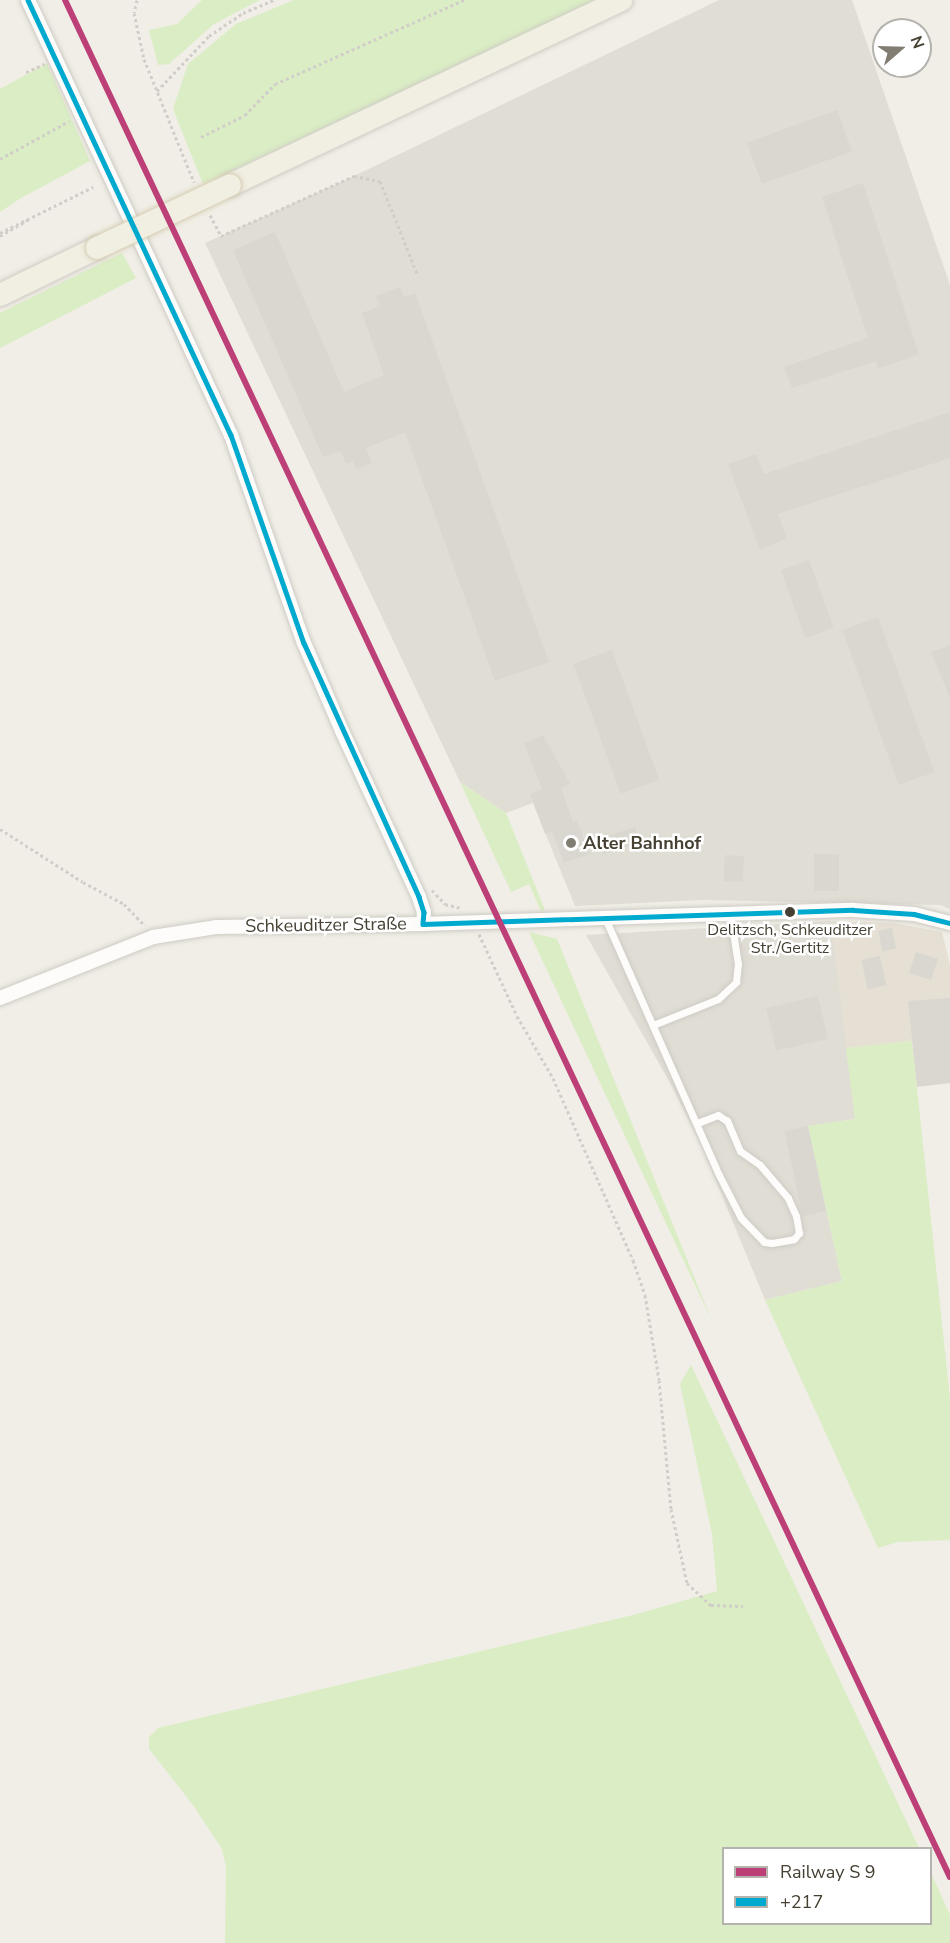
<!DOCTYPE html>
<html>
<head>
<meta charset="utf-8">
<style>
	body { margin:0 }
	#map { position:relative; width:950px; height:1943px; overflow:hidden; background:#f0eee6; font-family:"Nunito Sans",sans-serif }
	div>[style] { position:absolute }
	.residential>* { inset:0; background:#e5e0d3 }
	.industrial>* { inset:0; background:#e0ddd5 }
	.green>* { inset:0; background:#daedc4 }
	.building>* { inset:0; background:#d9d7cf; transform-origin:0 0 }
	.path>* { height:3px; margin-top:-1.5px; transform-origin:0; background:repeating-linear-gradient(90deg,#d1cec9 0 3px,transparent 0 6px) }
	.roads { filter:drop-shadow(0 0 2px #cecbc4) drop-shadow(0 0 2px #cecbc4) }
	.service>* { height:7px; margin:-3.5px; padding:0 3.5px; transform-origin:3.5px; border-radius:3.5px; background:#fdfcfb }
	.minor>* { height:14px; margin:-7px; padding:0 7px; transform-origin:7px; border-radius:7px; background:#fdfcfb }
	.primary>* { height:22px; margin:-11px; padding:0 11px; transform-origin:11px; border-radius:11px; background:#f1eee2 }
	.bridges { filter:drop-shadow(0 0 2px #d4ccb2) drop-shadow(0 0 2px #d4ccb2) }
	.primary-bridge>* { height:22px; margin:-11px; padding:0 11px; transform-origin:11px; border-radius:11px; background:#f1eee2 }
	.bus-1>* { height:4.5px; margin:-2.25px; padding:0 2.25px; transform-origin:2.25px; border-radius:2.25px; background:#00a9ce }
	.rail-1>* { height:6px; margin:-3px; padding:0 3px; transform-origin:3px; border-radius:3px; background:#bc4077 }
	.dots>* { width:16px; height:16px; translate:-50% -50%; box-sizing:border-box; border:3px solid #fff; border-radius:50% }
	span { translate:-50% -50%; white-space:nowrap; text-align:center; line-height:1.15; -webkit-text-stroke:5px #fff; paint-order:stroke }
	.bus-label { font-size:16px; color:#464033 }
	.poi-label { font-size:18px; color:#464033; font-weight:700 }
	.left { translate:0 -50%; text-align:left }
	.street-label { font-size:18px; color:#464033 }
	.legend { position:absolute; left:722px; top:1847px; width:210px; height:78px; box-sizing:border-box; background:#fff; border:2px solid #b5b3ad; margin:0; padding:8px 10px; list-style:none; font-size:18px; color:#464033 }
	.legend li { display:flex; align-items:center; gap:12px; height:30px }
	.legend b { width:30px; border:2px solid #b5b3ad }
	.north { position:absolute; left:872px; top:18px; width:60px; height:60px; box-sizing:border-box; background:#fff; border:2px solid #b5b3ad; border-radius:50%; rotate:70deg; font-size:16px; font-weight:700; line-height:24px; text-align:center; color:#464033 }
	.north::after { content:''; display:block; margin:auto; width:21px; height:27px; background:#827d72; clip-path:polygon(50% 0,100% 100%,50% 72%,0 100%) }
</style>
</head>
<body>
<div id="map">
	<div class="residential">
		<div style="clip-path:polygon(831px 921px,894px 923px,942px 932px,950px 965px,950px 1083px,912px 1041px,846px 1048px)"></div>
	</div>
	<div class="industrial">
		<div style="clip-path:polygon(719px 0,852px 0,950px 285px,950px 909px,940px 905px,703px 900px,575px 906px,533px 803px,506px 813px,460px 782px,205px 243px,354px 176px)"></div>
		<div style="clip-path:polygon(831px 921px,855px 1119px,808px 1126px,842px 1281px,765px 1300px,702px 1147px,669px 1081px,586px 935px)"></div>
	</div>
	<div class="green">
		<div style="clip-path:polygon(202px 0,260px 0,214px 24px,169px 64px,158px 65px,149px 30px,177px 24px)"></div>
		<div style="clip-path:polygon(294px 0,600px 0,203px 184px,173px 109px,188px 64px,236px 24px)"></div>
		<div style="clip-path:polygon(47px 63px,90px 161px,21px 198px,0 212px,0 89px)"></div>
		<div style="clip-path:polygon(122px 253px,136px 278px,0 348px,0 313px)"></div>
		<div style="clip-path:polygon(460px 782px,506px 813px,545px 910px,541px 911px,529px 884px,511px 892px)"></div>
		<div style="clip-path:polygon(529px 932px,557px 939px,712px 1321px)"></div>
		<div style="clip-path:polygon(912px 1041px,950px 1399px,950px 1540px,898px 1542px,878px 1548px,765px 1300px,842px 1281px,808px 1126px,855px 1119px,846px 1048px)"></div>
		<div style="clip-path:polygon(691px 1365px,919px 1848px,724px 1848px,724px 1924px,930px 1924px,931px 1873px,950px 1915px,950px 1943px,225px 1943px,226px 1867px,222px 1849px,193px 1805px,149px 1749px,149px 1737px,158px 1728px,637px 1614px,717px 1591px,712px 1534px,680px 1384px)"></div>
	</div>
	<div class="building">
		<div style="left:837px;top:110px;width:44px;height:96px;rotate:70deg"></div>
		<div style="clip-path:polygon(863px 183px,919px 354px,878px 369px,876px 361px,792px 388px,784px 367px,868px 338px,822px 197px)"></div>
		<div style="clip-path:polygon(275px 232px,344px 392px,384px 375px,362px 313px,380px 306px,376px 296px,400px 287px,404px 297px,415px 293px,549px 662px,495px 681px,405px 432px,366px 448px,372px 463px,356px 469px,353px 461px,346px 464px,341px 451px,323px 457px,233px 250px)"></div>
		<div style="clip-path:polygon(950px 412px,950px 458px,778px 514px,787px 538px,760px 550px,728px 464px,756px 454px,764px 474px)"></div>
		<div style="left:809px;top:560px;width:72px;height:30px;rotate:70deg"></div>
		<div style="left:878px;top:617px;width:165px;height:38px;rotate:70deg"></div>
		<div style="clip-path:polygon(950px 645px,950px 698px,931px 652px)"></div>
		<div style="left:612px;top:650px;width:138px;height:41px;rotate:70deg"></div>
		<div style="clip-path:polygon(543px 735px,570px 784px,561px 788px,573px 822px,577px 821px,590px 854px,564px 863px,552px 831px,545px 834px,530px 794px,542px 789px,524px 743px)"></div>
		<div style="left:635px;top:827px;width:16px;height:39px;rotate:72deg"></div>
		<div style="left:814px;top:854px;width:25px;height:37px"></div>
		<div style="left:725px;top:855px;width:19px;height:26px;rotate:3deg"></div>
		<div style="left:892px;top:928px;width:21px;height:14px;rotate:79deg"></div>
		<div style="left:916px;top:952px;width:23px;height:22px;rotate:18deg"></div>
		<div style="left:880px;top:956px;width:30px;height:19px;rotate:78deg"></div>
		<div style="left:818px;top:996px;width:44px;height:53px;rotate:77deg"></div>
		<div style="clip-path:polygon(950px 998px,950px 1083px,917px 1087px,908px 1001px)"></div>
		<div style="left:808px;top:1126px;width:87px;height:24px;rotate:78deg"></div>
	</div>
	<div class="path">
		<div style="left:137px;top:0;width:13px;rotate:103deg"></div>
		<div style="left:134px;top:13px;width:47px;rotate:77.7deg"></div>
		<div style="left:144px;top:59px;width:133px;rotate:67.9deg"></div>
		<div style="left:26px;top:72px;width:20px;rotate:-24deg"></div>
		<div style="left:157px;top:91px;width:76px;rotate:-46.6deg"></div>
		<div style="left:209px;top:36px;width:41px;rotate:-34.1deg"></div>
		<div style="left:243px;top:13px;width:34px;rotate:-23deg"></div>
		<div style="left:201px;top:137px;width:49px;rotate:-26.6deg"></div>
		<div style="left:245px;top:115px;width:43px;rotate:-45.9deg"></div>
		<div style="left:275px;top:84px;width:207px;rotate:-24deg"></div>
		<div style="left:0;top:159px;width:79px;rotate:-28.8deg"></div>
		<div style="left:210px;top:215px;width:24px;rotate:62deg"></div>
		<div style="left:221px;top:236px;width:146px;rotate:-24.3deg"></div>
		<div style="left:354px;top:176px;width:26px;rotate:11deg"></div>
		<div style="left:380px;top:181px;width:102px;rotate:68.2deg"></div>
		<div style="left:0;top:233px;width:104px;rotate:-26.3deg"></div>
		<div style="left:0;top:236px;width:36px;rotate:-30deg"></div>
		<div style="left:0;top:829px;width:98px;rotate:32.6deg"></div>
		<div style="left:83px;top:882px;width:47px;rotate:28.2deg"></div>
		<div style="left:124px;top:904px;width:30px;rotate:46deg"></div>
		<div style="left:432px;top:890px;width:19px;rotate:47deg"></div>
		<div style="left:445px;top:904px;width:16px;rotate:14deg"></div>
		<div style="left:479px;top:934px;width:90px;rotate:65.1deg"></div>
		<div style="left:517px;top:1016px;width:72px;rotate:59.9deg"></div>
		<div style="left:553px;top:1078px;width:199px;rotate:66.3deg"></div>
		<div style="left:633px;top:1260px;width:37px;rotate:71deg"></div>
		<div style="left:645px;top:1295px;width:86px;rotate:80.6deg"></div>
		<div style="left:659px;top:1380px;width:130px;rotate:84.7deg"></div>
		<div style="left:671px;top:1509px;width:76px;rotate:77.8deg"></div>
		<div style="left:687px;top:1583px;width:33px;rotate:43deg"></div>
		<div style="left:711px;top:1605px;width:32px;rotate:2deg"></div>
	</div>
	<div class="roads">
		<div class="service">
			<div style="left:605px;top:918px;width:281px;rotate:66.1deg"></div>
			<div style="left:719px;top:1175px;width:48px;rotate:62.9deg"></div>
			<div style="left:741px;top:1218px;width:33px;rotate:46deg"></div>
			<div style="left:764px;top:1242px;width:8px;rotate:7deg"></div>
			<div style="left:772px;top:1243px;width:22px;rotate:-10deg"></div>
			<div style="left:794px;top:1239px;width:8px;rotate:-50deg"></div>
			<div style="left:799px;top:1233px;width:17px;rotate:-100deg"></div>
			<div style="left:796px;top:1216px;width:20px;rotate:-114deg"></div>
			<div style="left:788px;top:1198px;width:43px;rotate:-130.3deg"></div>
			<div style="left:760px;top:1165px;width:24px;rotate:-145deg"></div>
			<div style="left:740px;top:1151px;width:33px;rotate:-113deg"></div>
			<div style="left:727px;top:1121px;width:11px;rotate:-146deg"></div>
			<div style="left:718px;top:1115px;width:22px;rotate:159deg"></div>
			<div style="left:653px;top:1025px;width:70px;rotate:-21.8deg"></div>
			<div style="left:718px;top:999px;width:25px;rotate:-43deg"></div>
			<div style="left:736px;top:982px;width:18px;rotate:-84deg"></div>
			<div style="left:738px;top:964px;width:52px;rotate:-98.9deg"></div>
		</div>
		<div class="minor">
			<div style="left:28px;top:0;width:480px;rotate:65deg"></div>
			<div style="left:231px;top:435px;width:220px;rotate:70.7deg"></div>
			<div style="left:304px;top:643px;width:96px;rotate:66.6deg"></div>
			<div style="left:342px;top:731px;width:183px;rotate:65.1deg"></div>
			<div style="left:419px;top:897px;width:16px;rotate:72deg"></div>
			<div style="left:424px;top:912px;width:12px;rotate:95deg"></div>
			<div style="left:0;top:998px;width:165px;rotate:-21.7deg"></div>
			<div style="left:153px;top:937px;width:65px;rotate:-8.9deg"></div>
			<div style="left:217px;top:927px;width:206px;rotate:-0.8deg"></div>
			<div style="left:423px;top:924px;width:430px;rotate:-1.9deg"></div>
			<div style="left:853px;top:910px;width:61px;rotate:3.8deg"></div>
			<div style="left:914px;top:914px;width:37px;rotate:14deg"></div>
		</div>
		<div class="primary">
			<div style="left:230px;top:185px;width:433px;rotate:-25.3deg"></div>
			<div style="left:0;top:295px;width:108px;rotate:-25.9deg"></div>
		</div>
	</div>
	<div class="bridges">
		<div class="primary-bridge">
			<div style="left:97px;top:248px;width:147px;rotate:-25.3deg"></div>
		</div>
	</div>
	<div class="bus-1">
		<div style="left:28px;top:0;width:480px;rotate:65deg"></div>
		<div style="left:231px;top:435px;width:220px;rotate:70.7deg"></div>
		<div style="left:304px;top:643px;width:279px;rotate:65.6deg"></div>
		<div style="left:419px;top:897px;width:16px;rotate:72deg"></div>
		<div style="left:424px;top:912px;width:12px;rotate:95deg"></div>
		<div style="left:423px;top:924px;width:430px;rotate:-1.9deg"></div>
		<div style="left:853px;top:910px;width:61px;rotate:3.8deg"></div>
		<div style="left:914px;top:914px;width:37px;rotate:14deg"></div>
	</div>
	<div class="rail-1">
		<div style="left:65px;top:0;width:2075px;rotate:64.76deg"></div>
	</div>
	<div class="dots">
		<div style="left:571px;top:843px;background:#827d72"></div>
		<div style="left:790px;top:912px;background:#464033"></div>
	</div>
	<div class="bus-label">
		<span style="left:790px;top:939px">Delitzsch, Schkeuditzer<br>Str./Gertitz</span>
	</div>
	<div class="poi-label">
		<span class="left" style="left:583px;top:843px">Alter Bahnhof</span>
	</div>
	<div class="street-label">
		<span style="left:326px;top:925px;rotate:-1deg">Schkeuditzer Straße</span>
	</div>
	<ul class="legend">
	<li><b style="height:8px;background:#bc4077"></b>Railway S 9</li>
	<li><b style="height:8px;background:#00a9ce"></b>+217</li>
	</ul>
	<div class="north">N</div>
</div>
</body>
</html>
